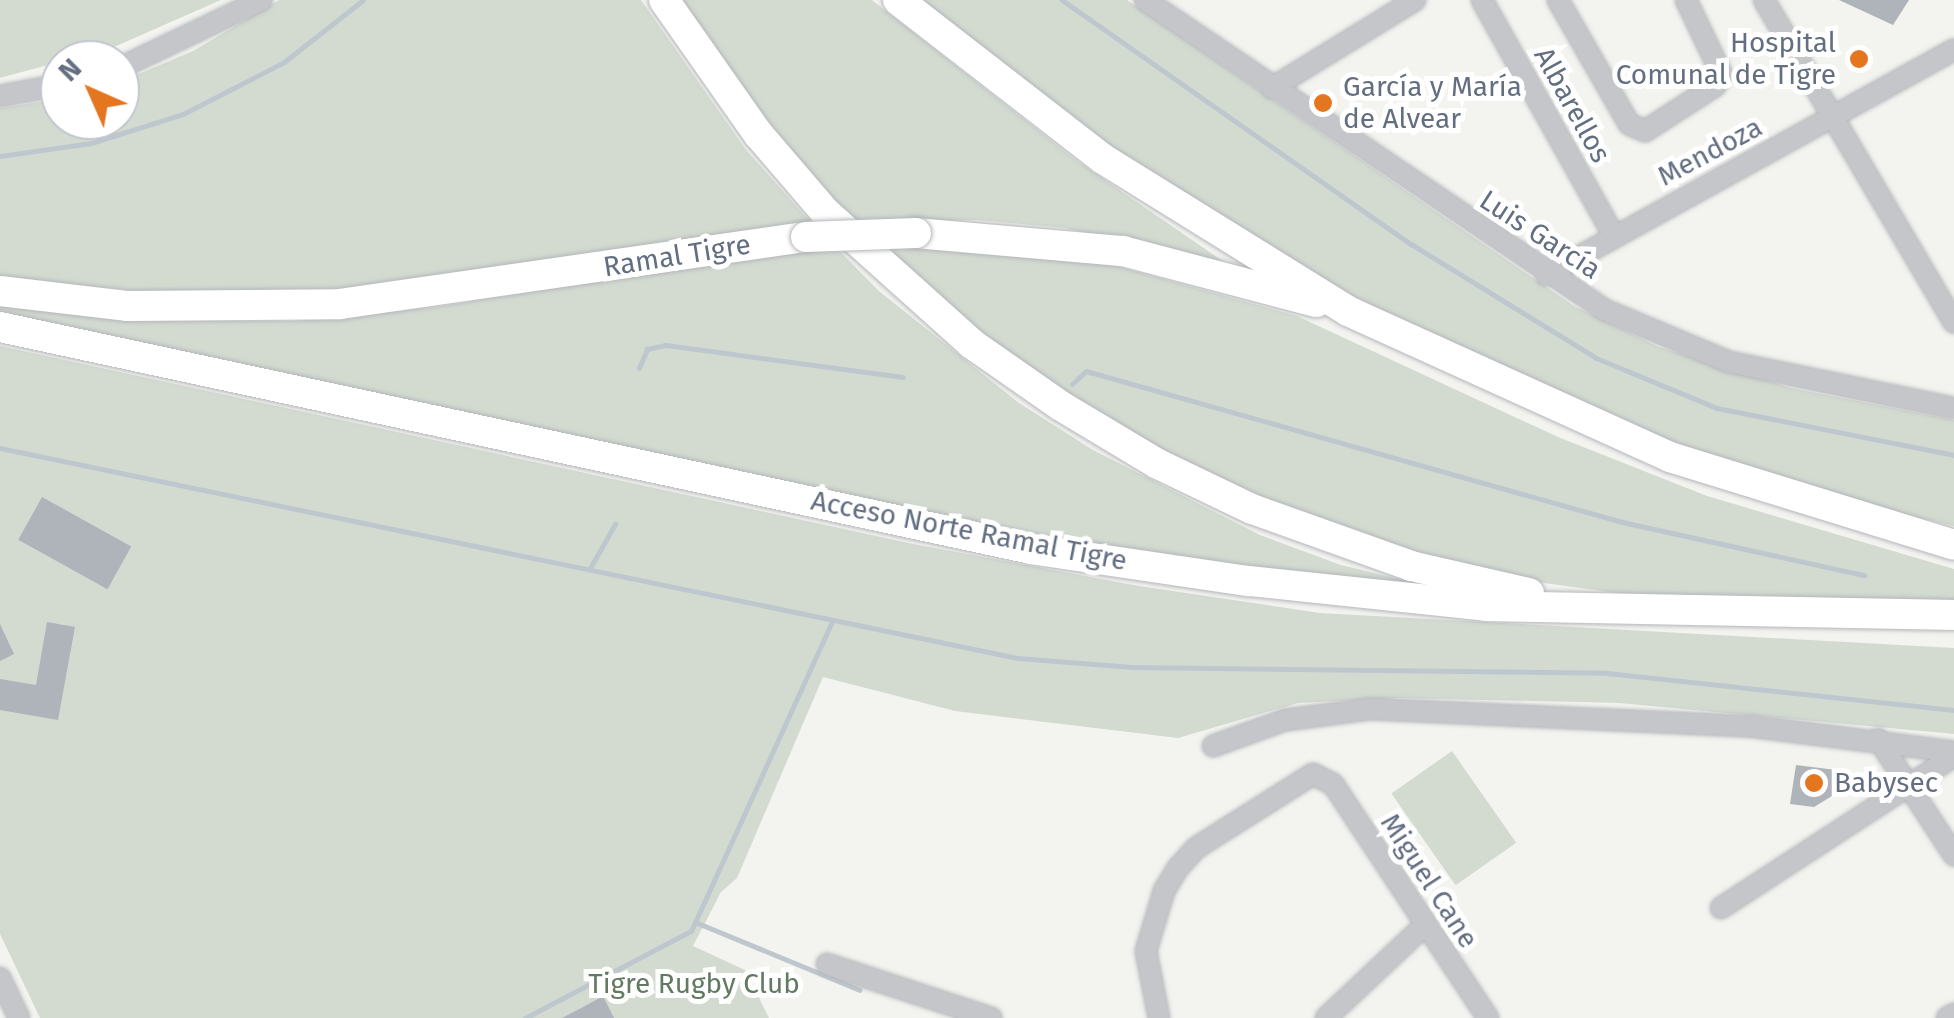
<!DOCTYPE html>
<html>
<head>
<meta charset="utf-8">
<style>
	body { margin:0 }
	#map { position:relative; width:1954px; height:1018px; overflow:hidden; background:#f3f4f0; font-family:"Fira Sans",sans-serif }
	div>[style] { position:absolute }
	.green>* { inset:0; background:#d3dbd1; transform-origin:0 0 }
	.stream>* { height:5px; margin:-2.5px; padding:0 2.5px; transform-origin:2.5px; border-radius:2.5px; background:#bfc7ce }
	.building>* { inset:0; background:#afb3ba; transform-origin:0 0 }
	.roads { filter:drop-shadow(0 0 2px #b4b6ba) drop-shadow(0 0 2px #b4b6ba) }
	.minor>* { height:20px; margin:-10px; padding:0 10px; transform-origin:10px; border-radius:10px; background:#c4c6ca }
	.highway>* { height:30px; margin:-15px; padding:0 15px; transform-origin:15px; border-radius:15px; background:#fff }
	.bridges { filter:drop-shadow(0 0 2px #b4b6ba) drop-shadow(0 0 2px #b4b6ba) }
	.highway-bridge>* { height:30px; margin:-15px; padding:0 15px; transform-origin:15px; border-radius:15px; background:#fff }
	.dots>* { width:28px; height:28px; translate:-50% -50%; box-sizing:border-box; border:5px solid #fff; border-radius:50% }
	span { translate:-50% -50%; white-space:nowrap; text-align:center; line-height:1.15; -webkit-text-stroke:10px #fff; paint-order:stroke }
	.poi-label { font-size:28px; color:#636e81 }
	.right { translate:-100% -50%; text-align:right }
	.left { translate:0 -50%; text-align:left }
	.street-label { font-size:28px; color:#636e81 }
	.park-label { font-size:28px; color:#627962 }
	.north { position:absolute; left:40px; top:40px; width:100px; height:100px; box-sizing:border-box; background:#fff; border:2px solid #c1c5cd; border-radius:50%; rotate:315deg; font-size:28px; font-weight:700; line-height:40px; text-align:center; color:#636e81 }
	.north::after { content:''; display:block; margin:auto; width:35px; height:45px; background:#e47620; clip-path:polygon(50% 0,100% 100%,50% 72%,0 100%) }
</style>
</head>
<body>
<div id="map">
	<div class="green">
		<div style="clip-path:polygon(0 0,221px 0,114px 47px,0 78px)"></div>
		<div style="clip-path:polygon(279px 0,641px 0,746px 150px,806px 217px,879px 291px,1019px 403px,1093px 450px,1260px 535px,1341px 565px,1427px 586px,1347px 582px,945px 521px,0 317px,0 306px,157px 321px,295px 321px,436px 307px,637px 275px,791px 225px,335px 289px,155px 292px,0 279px,0 108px,60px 99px,60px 120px,120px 120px,120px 82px,193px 51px)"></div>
		<div style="clip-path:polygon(676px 0,872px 0,1077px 161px,1230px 266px,1065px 228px,977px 220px,908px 221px,920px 245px,1112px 265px,1297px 316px,1558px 437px,1707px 496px,1954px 569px,1954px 603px,1617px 593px,1522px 580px,1359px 539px,1186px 467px,1000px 353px,803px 174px)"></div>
		<div style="clip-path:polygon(917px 0,1127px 0,1574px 306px,1659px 347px,1791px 388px,1954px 420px,1954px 526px,1849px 501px,1634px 429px,1444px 344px,1333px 285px,1080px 127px)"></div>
		<div style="clip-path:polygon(0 346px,913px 544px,1139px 586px,1320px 613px,1954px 648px,1954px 734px,1619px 703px,1399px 698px,1298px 703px,1178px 738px,955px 711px,823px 677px,737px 878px,721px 892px,693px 946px,745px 970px,769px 1018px,40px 1018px,0 934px)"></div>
		<div style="left:1452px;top:751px;width:112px;height:74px;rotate:55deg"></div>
	</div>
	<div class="stream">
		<div style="left:1062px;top:0;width:426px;rotate:35deg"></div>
		<div style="left:1411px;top:244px;width:217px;rotate:31.6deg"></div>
		<div style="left:1596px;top:358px;width:131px;rotate:22.5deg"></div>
		<div style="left:1717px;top:408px;width:242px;rotate:11.2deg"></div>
		<div style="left:0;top:156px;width:92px;rotate:-8.1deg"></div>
		<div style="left:91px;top:143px;width:96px;rotate:-17.5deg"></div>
		<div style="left:183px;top:114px;width:114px;rotate:-27.2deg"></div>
		<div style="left:284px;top:62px;width:100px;rotate:-38.1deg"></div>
		<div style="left:639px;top:368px;width:21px;rotate:-67deg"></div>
		<div style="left:647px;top:349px;width:19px;rotate:-12deg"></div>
		<div style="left:666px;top:345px;width:239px;rotate:7.7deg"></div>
		<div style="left:1072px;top:384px;width:19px;rotate:-43deg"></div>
		<div style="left:1086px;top:371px;width:557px;rotate:15.73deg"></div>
		<div style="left:1622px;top:522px;width:248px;rotate:12.4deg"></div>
		<div style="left:0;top:448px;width:1039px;rotate:11.66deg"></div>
		<div style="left:1018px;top:658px;width:114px;rotate:4.5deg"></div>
		<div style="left:1132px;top:667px;width:475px;rotate:0.7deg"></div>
		<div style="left:1607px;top:673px;width:349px;rotate:6.1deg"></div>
		<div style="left:590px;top:568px;width:51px;rotate:-60.4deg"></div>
		<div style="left:695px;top:922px;width:178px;rotate:22.4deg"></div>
		<div style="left:525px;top:1018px;width:187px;rotate:-27.7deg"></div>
		<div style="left:691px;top:931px;width:342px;rotate:-65.5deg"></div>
	</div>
	<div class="building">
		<div style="clip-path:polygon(1839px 0,1909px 0,1893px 25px)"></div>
		<div style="left:42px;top:497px;width:102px;height:49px;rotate:29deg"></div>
		<div style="clip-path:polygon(47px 622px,75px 627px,58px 720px,0 710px,0 679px,36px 685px)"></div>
		<div style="clip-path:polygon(0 624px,14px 654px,0 661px)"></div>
		<div style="clip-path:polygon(1796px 765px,1836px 770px,1832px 796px,1814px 807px,1790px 804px)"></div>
		<div style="clip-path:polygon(603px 996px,614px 1018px,562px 1018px,585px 1006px)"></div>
	</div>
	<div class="roads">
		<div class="minor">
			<div style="left:1145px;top:0;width:555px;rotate:33.98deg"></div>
			<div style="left:1605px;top:310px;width:134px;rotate:22.8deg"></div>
			<div style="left:1729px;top:362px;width:230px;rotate:11.6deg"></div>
			<div style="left:1482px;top:0;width:270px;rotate:60.8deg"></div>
			<div style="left:1558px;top:0;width:143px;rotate:60.2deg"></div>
			<div style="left:1629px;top:124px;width:17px;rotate:24deg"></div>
			<div style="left:1645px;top:131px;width:83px;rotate:-32.7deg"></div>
			<div style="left:1715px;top:86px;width:13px;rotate:-58deg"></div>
			<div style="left:1722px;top:75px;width:83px;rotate:-115.6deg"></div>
			<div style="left:1764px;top:0;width:374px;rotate:59.5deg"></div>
			<div style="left:120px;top:68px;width:157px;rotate:-25.6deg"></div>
			<div style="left:1272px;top:88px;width:168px;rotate:-31.6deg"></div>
			<div style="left:0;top:96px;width:61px;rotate:-10.4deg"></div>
			<div style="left:1546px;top:275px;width:466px;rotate:-28.9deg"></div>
			<div style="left:1878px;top:739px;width:139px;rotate:56.8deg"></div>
			<div style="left:1213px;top:746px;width:77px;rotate:-19.9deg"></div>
			<div style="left:1285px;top:720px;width:87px;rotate:-7.3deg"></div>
			<div style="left:1371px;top:709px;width:378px;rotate:2.6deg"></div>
			<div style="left:1749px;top:726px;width:207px;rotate:7.2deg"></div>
			<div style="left:1721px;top:908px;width:278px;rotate:-33.1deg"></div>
			<div style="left:827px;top:964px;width:173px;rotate:18.2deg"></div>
			<div style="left:0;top:978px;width:44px;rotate:64.6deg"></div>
			<div style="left:1159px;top:1018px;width:68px;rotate:-101deg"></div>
			<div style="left:1146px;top:951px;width:63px;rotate:-73.3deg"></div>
			<div style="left:1164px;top:891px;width:27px;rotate:-59deg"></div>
			<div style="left:1178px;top:868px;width:27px;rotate:-48deg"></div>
			<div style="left:1196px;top:848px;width:138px;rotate:-32.3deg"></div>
			<div style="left:1313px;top:774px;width:22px;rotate:27deg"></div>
			<div style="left:1333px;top:784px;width:281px;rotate:56.5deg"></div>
			<div style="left:1326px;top:1018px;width:134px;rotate:-43.2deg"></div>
			<div style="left:1947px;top:1018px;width:8px;rotate:-30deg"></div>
		</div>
		<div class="highway">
			<div style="left:664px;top:0;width:165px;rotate:54.9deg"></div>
			<div style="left:759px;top:135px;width:101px;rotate:49.4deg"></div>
			<div style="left:825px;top:212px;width:198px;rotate:41.9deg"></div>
			<div style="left:972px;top:344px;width:108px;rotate:34.9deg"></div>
			<div style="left:1061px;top:406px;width:113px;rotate:30.9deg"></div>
			<div style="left:1158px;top:464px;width:104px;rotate:25.6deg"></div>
			<div style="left:1252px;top:509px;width:169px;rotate:19.7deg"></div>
			<div style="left:1411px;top:566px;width:121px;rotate:12.9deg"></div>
			<div style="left:898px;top:0;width:259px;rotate:37.8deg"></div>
			<div style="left:1103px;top:159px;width:288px;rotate:31.8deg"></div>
			<div style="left:1348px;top:311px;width:354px;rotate:24.4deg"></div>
			<div style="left:1670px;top:457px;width:297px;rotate:17.2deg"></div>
			<div style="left:916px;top:233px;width:208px;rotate:5deg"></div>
			<div style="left:1123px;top:251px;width:200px;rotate:14.8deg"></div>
			<div style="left:0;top:291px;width:129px;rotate:6.7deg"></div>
			<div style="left:128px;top:306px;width:212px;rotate:-0.5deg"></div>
			<div style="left:340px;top:304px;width:471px;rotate:-8.2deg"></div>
			<div style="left:0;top:327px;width:1055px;rotate:12.15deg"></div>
			<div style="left:1031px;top:549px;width:220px;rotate:8.4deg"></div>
			<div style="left:1249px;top:581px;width:238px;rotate:6deg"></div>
			<div style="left:1486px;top:606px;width:468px;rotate:1.1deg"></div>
		</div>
	</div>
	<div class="bridges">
		<div class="highway-bridge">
			<div style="left:806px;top:237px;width:110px;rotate:-2.1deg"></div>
		</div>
	</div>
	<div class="dots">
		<div style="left:1859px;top:59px;background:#e47620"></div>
		<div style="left:1323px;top:103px;background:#e47620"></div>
		<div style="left:1814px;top:783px;background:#e47620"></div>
	</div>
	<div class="poi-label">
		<span class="right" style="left:1836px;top:59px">Hospital<br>Comunal de Tigre</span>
		<span class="left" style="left:1343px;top:103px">García y María<br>de Alvear</span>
		<span class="left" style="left:1834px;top:783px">Babysec</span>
	</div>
	<div class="street-label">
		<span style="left:1572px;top:105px;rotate:61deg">Albarellos</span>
		<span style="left:1710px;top:152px;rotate:-28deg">Mendoza</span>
		<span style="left:1540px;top:235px;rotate:33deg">Luis García</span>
		<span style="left:677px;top:256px;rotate:-9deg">Ramal Tigre</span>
		<span style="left:969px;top:531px;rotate:11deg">Acceso Norte Ramal Tigre</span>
		<span style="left:1429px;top:881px;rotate:57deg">Miguel Cane</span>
	</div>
	<div class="park-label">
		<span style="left:694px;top:984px">Tigre Rugby Club</span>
	</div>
	<div class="north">N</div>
</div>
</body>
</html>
